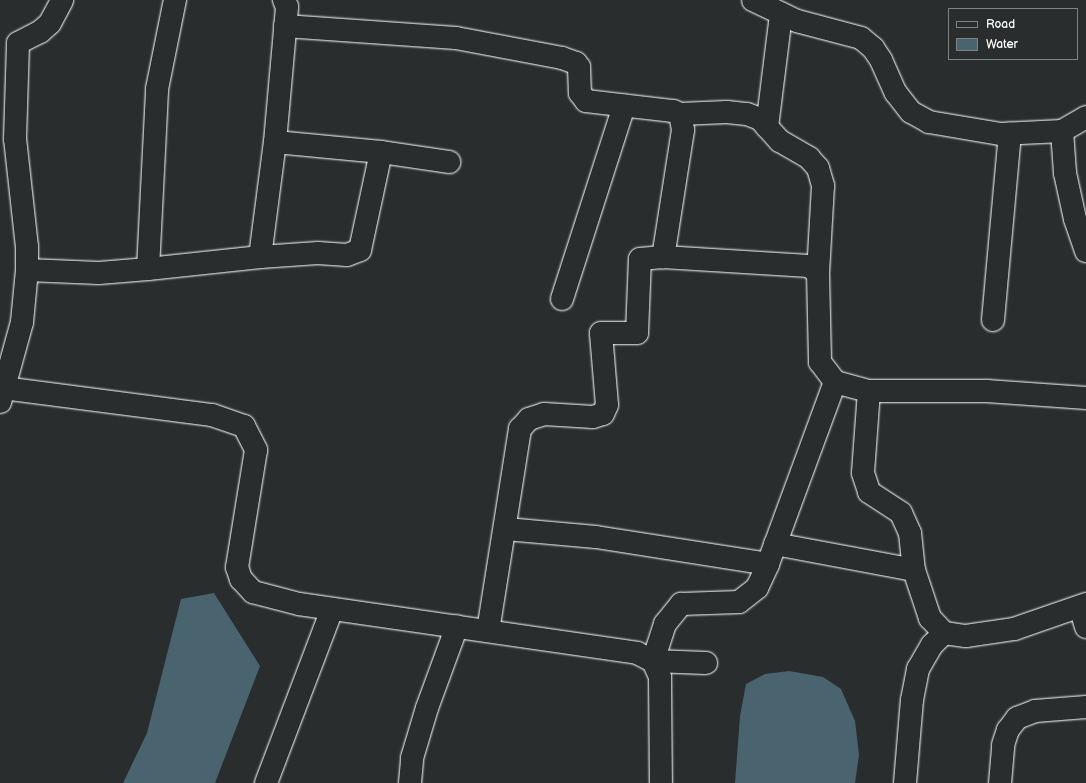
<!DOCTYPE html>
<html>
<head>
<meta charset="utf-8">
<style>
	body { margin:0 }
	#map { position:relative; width:1086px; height:783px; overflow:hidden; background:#2a2d2e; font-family:"Balsamiq Sans",sans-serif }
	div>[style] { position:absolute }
	.water>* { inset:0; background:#49646e }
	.roads { filter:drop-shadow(0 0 1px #fff) drop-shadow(0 0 1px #fff) }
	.minor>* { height:22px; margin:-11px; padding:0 11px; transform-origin:11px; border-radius:11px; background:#2a2d2e }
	span { translate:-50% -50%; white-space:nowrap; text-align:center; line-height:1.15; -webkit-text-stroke:3px #2a2d2e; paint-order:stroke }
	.legend { position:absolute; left:948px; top:8px; width:130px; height:52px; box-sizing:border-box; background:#2a2d2e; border:1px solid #7f8182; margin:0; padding:5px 7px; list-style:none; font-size:12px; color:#fff }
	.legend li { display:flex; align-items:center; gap:8px; height:20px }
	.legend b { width:20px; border:1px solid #7f8182 }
</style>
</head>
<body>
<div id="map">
	<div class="water">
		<div style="clip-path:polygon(214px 593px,260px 666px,215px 783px,123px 783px,147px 733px,181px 599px)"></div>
		<div style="clip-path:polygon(789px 671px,823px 677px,841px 689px,855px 721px,859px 755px,855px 783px,735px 783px,740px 716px,746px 684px,765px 674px)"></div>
	</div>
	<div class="roads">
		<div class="minor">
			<div style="left:753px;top:0;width:49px;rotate:25.5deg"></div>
			<div style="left:797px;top:21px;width:66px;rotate:14.9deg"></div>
			<div style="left:861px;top:38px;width:16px;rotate:40deg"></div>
			<div style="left:873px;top:48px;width:14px;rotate:56deg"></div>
			<div style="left:881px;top:60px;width:36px;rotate:66deg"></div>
			<div style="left:896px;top:93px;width:24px;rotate:52deg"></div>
			<div style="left:911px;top:112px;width:21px;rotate:29deg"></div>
			<div style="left:929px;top:122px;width:73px;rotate:9.5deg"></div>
			<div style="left:1001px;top:134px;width:61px;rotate:-2.8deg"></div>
			<div style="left:1062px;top:131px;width:42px;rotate:85.9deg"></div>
			<div style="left:1065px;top:173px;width:47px;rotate:77.7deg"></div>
			<div style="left:1075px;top:219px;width:34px;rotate:71deg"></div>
			<div style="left:285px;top:26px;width:171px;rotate:4deg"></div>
			<div style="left:456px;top:38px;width:108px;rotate:10.7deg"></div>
			<div style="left:562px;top:58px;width:15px;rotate:20deg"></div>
			<div style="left:576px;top:63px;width:5px;rotate:53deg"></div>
			<div style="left:579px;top:67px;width:26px;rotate:88deg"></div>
			<div style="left:580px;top:93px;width:10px;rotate:53deg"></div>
			<div style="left:586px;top:101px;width:88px;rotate:6.6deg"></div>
			<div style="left:673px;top:111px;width:8px;rotate:23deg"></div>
			<div style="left:680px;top:114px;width:16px;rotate:79deg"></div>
			<div style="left:683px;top:130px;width:129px;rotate:98.9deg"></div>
			<div style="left:663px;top:257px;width:146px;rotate:3.5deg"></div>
			<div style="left:809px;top:266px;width:11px;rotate:38deg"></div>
			<div style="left:818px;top:273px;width:89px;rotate:88.7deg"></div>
			<div style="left:820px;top:362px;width:25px;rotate:53deg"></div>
			<div style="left:835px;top:382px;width:35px;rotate:15deg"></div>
			<div style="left:869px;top:391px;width:82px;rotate:94.2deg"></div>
			<div style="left:863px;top:473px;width:20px;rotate:72deg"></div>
			<div style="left:869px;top:492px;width:38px;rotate:33deg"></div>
			<div style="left:901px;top:513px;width:22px;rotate:66deg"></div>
			<div style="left:910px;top:533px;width:37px;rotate:84deg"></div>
			<div style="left:914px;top:570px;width:51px;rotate:71.6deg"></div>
			<div style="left:930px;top:618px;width:21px;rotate:47deg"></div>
			<div style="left:944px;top:633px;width:22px;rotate:8deg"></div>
			<div style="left:966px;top:636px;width:49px;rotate:-8.3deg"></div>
			<div style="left:1014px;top:629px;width:76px;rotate:-19.1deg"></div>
			<div style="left:680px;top:114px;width:47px;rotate:-2.4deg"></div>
			<div style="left:727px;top:112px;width:20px;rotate:6deg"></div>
			<div style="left:747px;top:114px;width:14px;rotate:21deg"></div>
			<div style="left:760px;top:119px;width:30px;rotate:48deg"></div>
			<div style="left:780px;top:141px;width:34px;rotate:30deg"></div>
			<div style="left:809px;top:158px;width:13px;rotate:48deg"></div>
			<div style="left:818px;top:168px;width:19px;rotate:74deg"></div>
			<div style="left:823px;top:186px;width:87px;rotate:93.3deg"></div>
			<div style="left:767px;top:127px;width:114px;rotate:-82.9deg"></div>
			<div style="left:1062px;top:131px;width:28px;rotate:-30deg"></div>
			<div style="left:381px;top:152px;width:69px;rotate:8.4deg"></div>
			<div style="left:260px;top:257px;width:116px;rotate:-82.6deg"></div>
			<div style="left:275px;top:142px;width:136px;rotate:-84.9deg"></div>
			<div style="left:287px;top:7px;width:8px;rotate:-113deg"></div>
			<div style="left:148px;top:269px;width:113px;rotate:-6.1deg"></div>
			<div style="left:260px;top:257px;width:58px;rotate:-3.9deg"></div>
			<div style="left:318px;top:253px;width:29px;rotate:4deg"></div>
			<div style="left:347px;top:255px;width:14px;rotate:-21deg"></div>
			<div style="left:360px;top:250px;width:100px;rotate:-77.9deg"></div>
			<div style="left:381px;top:152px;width:106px;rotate:-174.6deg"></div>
			<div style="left:27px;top:270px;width:72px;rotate:2.4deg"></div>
			<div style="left:99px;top:273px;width:49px;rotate:-4.7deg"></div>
			<div style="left:148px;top:269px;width:180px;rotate:-87.1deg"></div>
			<div style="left:157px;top:89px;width:91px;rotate:-78.6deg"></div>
			<div style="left:562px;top:299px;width:203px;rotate:-72.2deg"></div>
			<div style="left:993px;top:320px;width:187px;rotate:-84.8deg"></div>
			<div style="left:3px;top:388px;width:211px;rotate:7.4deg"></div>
			<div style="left:212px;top:415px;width:34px;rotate:19deg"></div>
			<div style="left:244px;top:426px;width:27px;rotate:63deg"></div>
			<div style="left:256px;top:450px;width:119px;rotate:99.2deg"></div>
			<div style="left:237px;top:567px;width:13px;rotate:72deg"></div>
			<div style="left:241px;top:579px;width:18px;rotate:47deg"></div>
			<div style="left:253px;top:592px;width:48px;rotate:14.6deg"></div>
			<div style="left:299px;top:604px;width:342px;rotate:8.2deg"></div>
			<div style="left:637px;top:653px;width:18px;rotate:27deg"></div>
			<div style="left:653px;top:661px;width:17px;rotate:66deg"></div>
			<div style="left:660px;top:677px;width:106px;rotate:89.5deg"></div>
			<div style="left:869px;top:391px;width:118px"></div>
			<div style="left:987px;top:391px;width:99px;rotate:4deg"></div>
			<div style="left:0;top:402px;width:83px;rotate:-74.6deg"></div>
			<div style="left:22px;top:322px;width:52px;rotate:-84.5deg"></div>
			<div style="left:27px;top:270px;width:23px;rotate:-90deg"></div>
			<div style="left:27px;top:247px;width:109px;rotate:-96.3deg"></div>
			<div style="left:15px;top:139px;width:96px;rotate:-88.2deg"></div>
			<div style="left:18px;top:43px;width:25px;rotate:-27deg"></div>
			<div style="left:40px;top:32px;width:13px;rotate:-42deg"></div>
			<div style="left:50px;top:23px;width:26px;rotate:-62deg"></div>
			<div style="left:506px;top:529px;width:90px;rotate:5.1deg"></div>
			<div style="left:596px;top:537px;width:174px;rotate:8.9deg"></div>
			<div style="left:775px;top:544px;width:141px;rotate:10.6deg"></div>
			<div style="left:1080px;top:607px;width:21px;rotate:73deg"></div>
			<div style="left:488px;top:631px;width:205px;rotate:-81deg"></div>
			<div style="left:520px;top:429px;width:13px;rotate:-48deg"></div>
			<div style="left:529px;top:419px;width:16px;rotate:-18deg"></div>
			<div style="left:544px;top:414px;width:49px;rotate:3.5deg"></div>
			<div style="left:593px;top:417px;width:10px;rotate:-17deg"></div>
			<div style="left:603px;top:414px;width:10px;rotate:-66deg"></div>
			<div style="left:607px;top:405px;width:72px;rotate:-94.8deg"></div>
			<div style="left:601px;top:333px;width:36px"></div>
			<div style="left:637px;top:333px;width:74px;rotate:-87.7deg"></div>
			<div style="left:640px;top:259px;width:23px;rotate:-5deg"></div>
			<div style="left:706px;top:663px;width:53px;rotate:-177.8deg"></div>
			<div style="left:653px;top:661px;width:39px;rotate:-72deg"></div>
			<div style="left:665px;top:624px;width:26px;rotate:-51deg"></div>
			<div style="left:681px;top:604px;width:58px;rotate:-2deg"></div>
			<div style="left:739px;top:602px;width:23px;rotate:-38deg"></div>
			<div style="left:757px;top:588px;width:26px;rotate:-65deg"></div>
			<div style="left:768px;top:564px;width:194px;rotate:-69.8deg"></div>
			<div style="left:266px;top:783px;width:186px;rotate:-69.2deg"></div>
			<div style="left:410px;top:783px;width:25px;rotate:-85deg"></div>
			<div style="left:412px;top:758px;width:52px;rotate:-73.3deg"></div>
			<div style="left:427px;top:708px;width:87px;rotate:-69.9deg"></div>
			<div style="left:905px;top:783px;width:83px;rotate:-85.2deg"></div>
			<div style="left:912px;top:700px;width:32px;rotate:-79deg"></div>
			<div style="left:918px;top:669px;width:28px;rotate:-60deg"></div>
			<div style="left:932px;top:645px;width:17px;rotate:-45deg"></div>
			<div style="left:1000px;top:783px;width:38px;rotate:-85deg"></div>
			<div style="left:1003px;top:745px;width:16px;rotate:-72deg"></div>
			<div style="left:1008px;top:730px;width:15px;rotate:-53deg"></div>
			<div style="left:1017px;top:718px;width:19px;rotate:-21deg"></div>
			<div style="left:1035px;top:711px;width:51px;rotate:-4.5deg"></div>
		</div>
	</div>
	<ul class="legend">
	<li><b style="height:5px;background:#2a2d2e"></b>Road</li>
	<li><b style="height:11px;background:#49646e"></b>Water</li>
	</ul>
</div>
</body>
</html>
